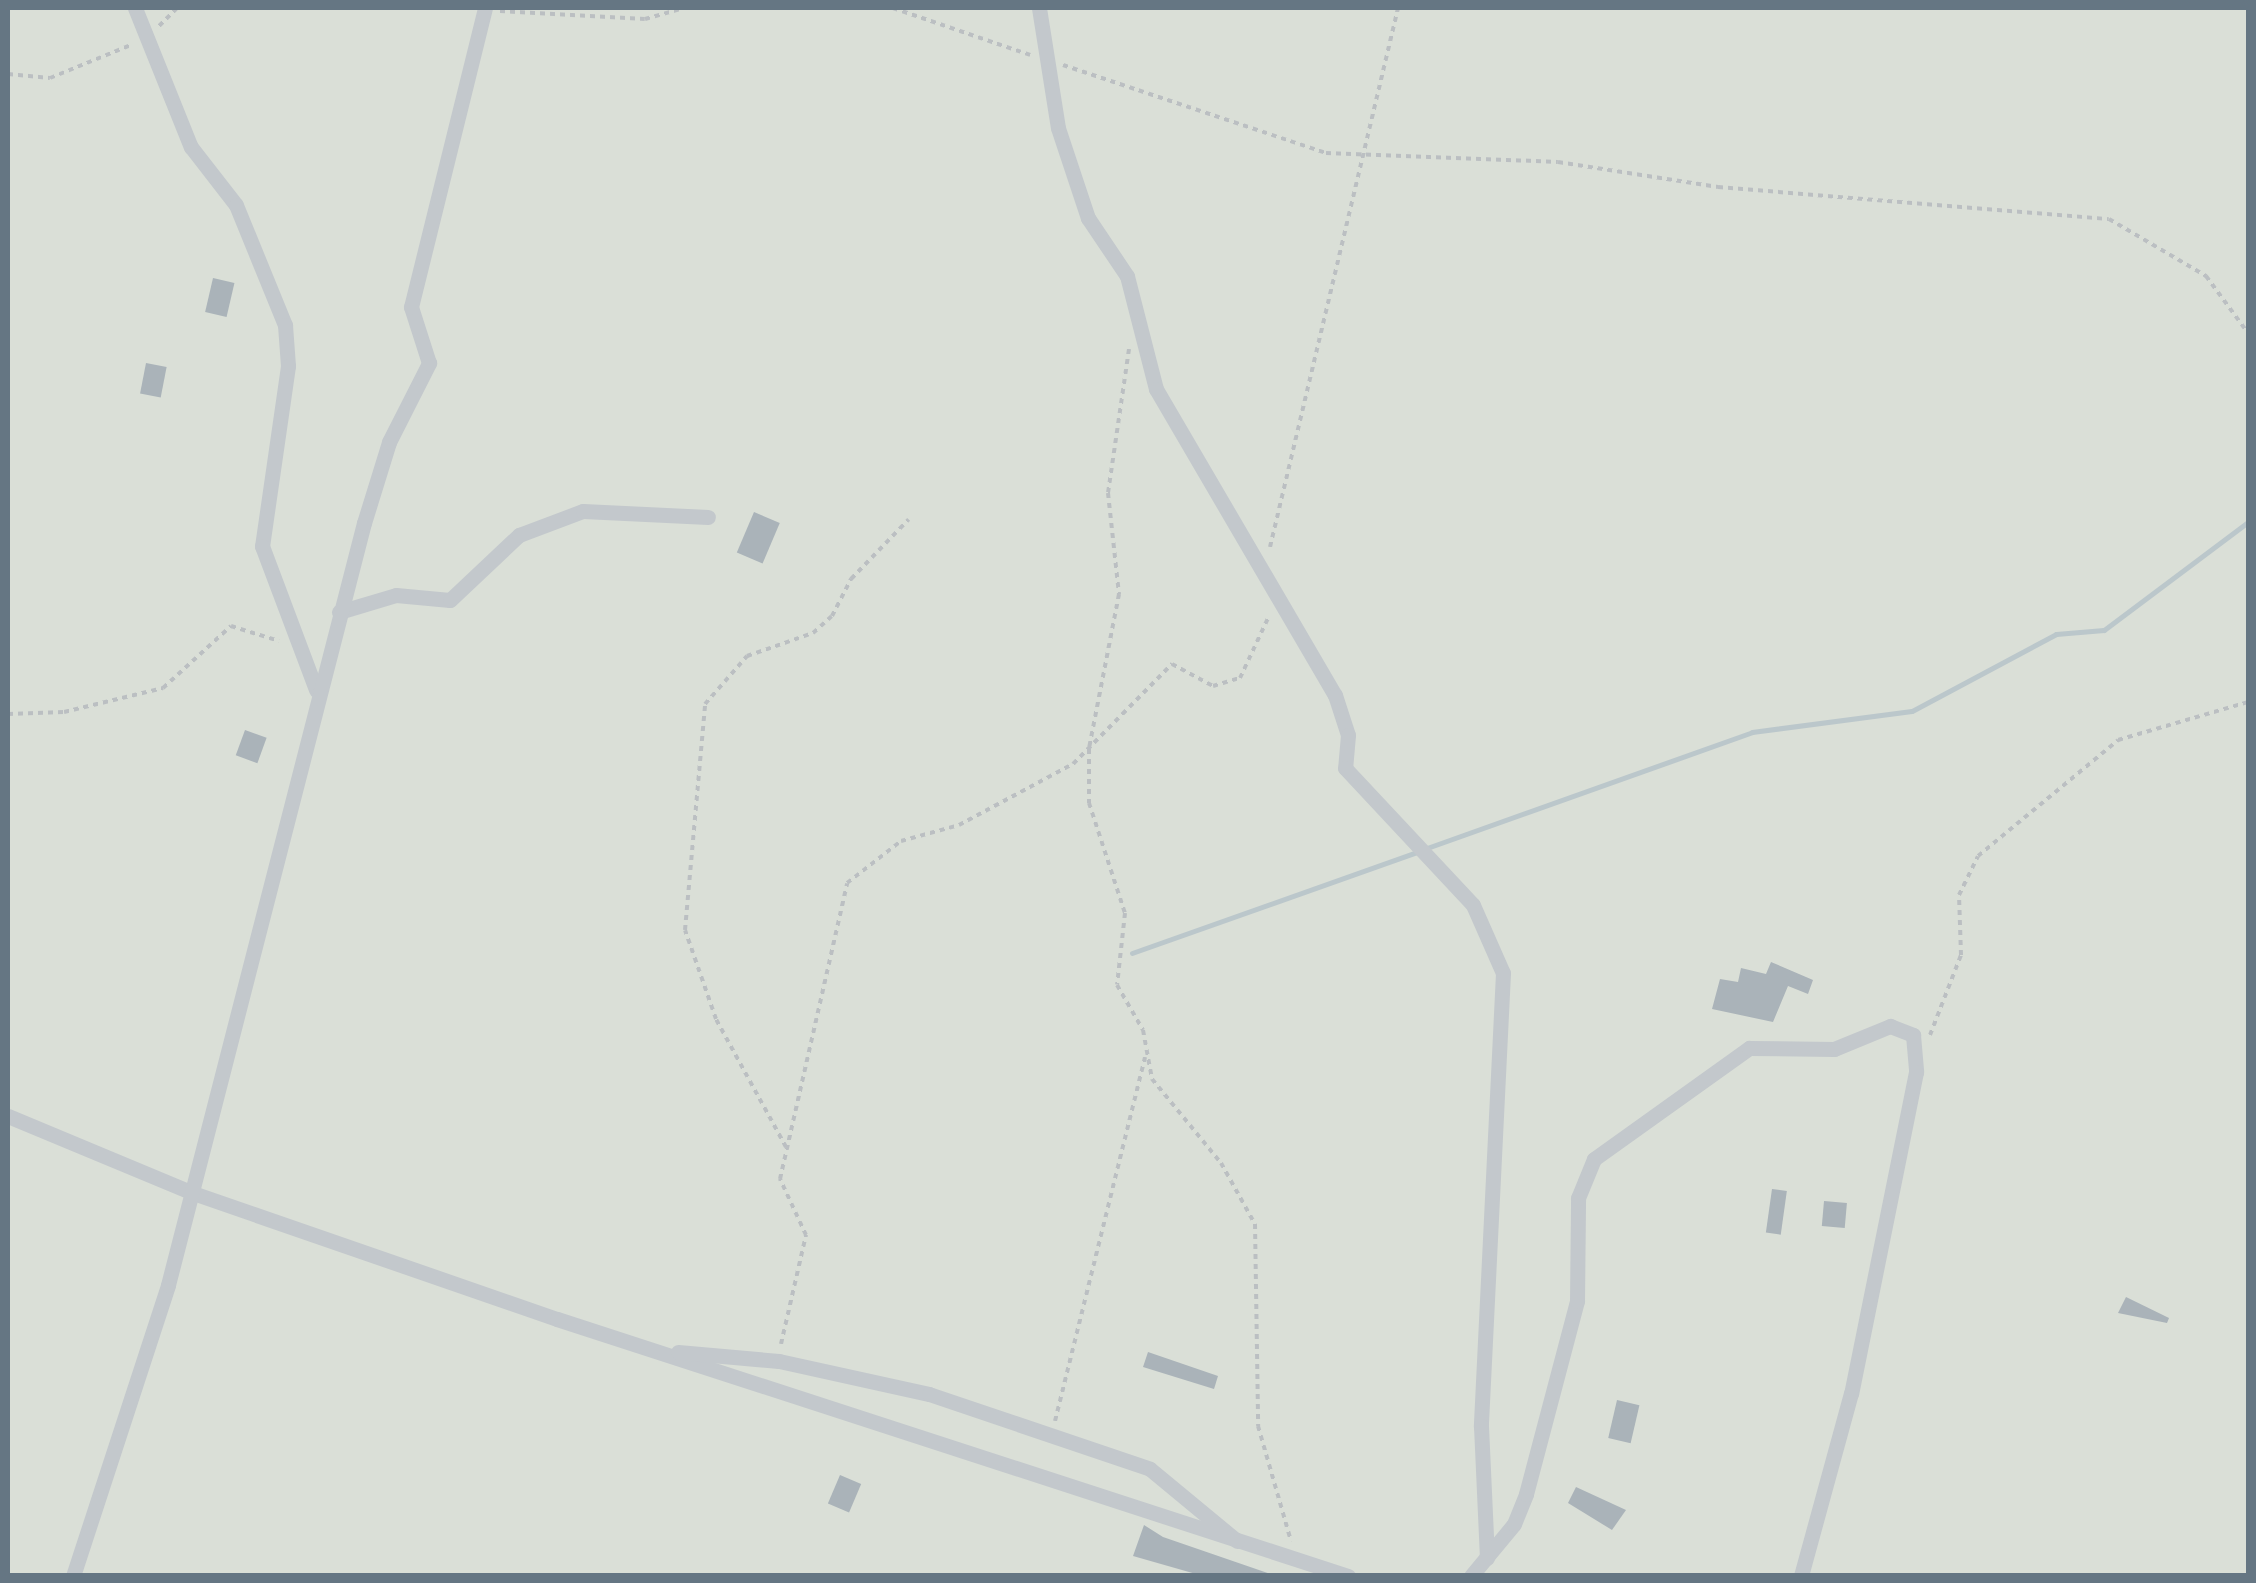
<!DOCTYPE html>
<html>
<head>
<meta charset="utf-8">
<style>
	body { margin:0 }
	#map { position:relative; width:2256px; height:1583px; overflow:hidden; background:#fafaf8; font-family:"Varela Round",sans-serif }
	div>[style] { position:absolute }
	.green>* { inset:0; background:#dadfd7; transform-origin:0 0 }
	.stream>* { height:5px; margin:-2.5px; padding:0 2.5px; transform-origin:2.5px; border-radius:2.5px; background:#bbc7cb }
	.building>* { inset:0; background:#aab3b9; transform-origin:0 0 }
	.path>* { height:4px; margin-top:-2px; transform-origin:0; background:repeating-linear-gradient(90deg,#bbbfc2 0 5px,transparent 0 10px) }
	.street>* { height:15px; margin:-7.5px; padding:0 7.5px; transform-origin:7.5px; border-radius:7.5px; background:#c3c8cc }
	span { translate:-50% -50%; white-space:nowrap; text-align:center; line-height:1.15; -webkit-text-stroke:10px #fff; paint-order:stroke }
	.frame { position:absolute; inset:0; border:10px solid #657683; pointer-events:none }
</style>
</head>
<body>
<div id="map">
	<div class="green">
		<div style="left:8px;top:8px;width:2240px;height:1567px"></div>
	</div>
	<div class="stream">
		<div style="left:1427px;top:848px;width:345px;rotate:-19.6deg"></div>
		<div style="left:1752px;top:732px;width:161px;rotate:-7.5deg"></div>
		<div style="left:1912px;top:711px;width:163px;rotate:-28.1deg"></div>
		<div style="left:2056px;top:634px;width:48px;rotate:-4.8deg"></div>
		<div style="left:2104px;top:630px;width:180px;rotate:-36.9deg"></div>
		<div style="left:1132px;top:953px;width:302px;rotate:-19.5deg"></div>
	</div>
	<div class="building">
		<div style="left:213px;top:278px;width:22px;height:35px;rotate:13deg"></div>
		<div style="left:146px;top:363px;width:21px;height:31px;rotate:11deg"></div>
		<div style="left:754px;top:512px;width:28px;height:44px;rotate:23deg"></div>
		<div style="left:245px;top:730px;width:23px;height:27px;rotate:20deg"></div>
		<div style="clip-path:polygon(1771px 962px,1813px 980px,1808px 994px,1788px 986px,1773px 1022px,1712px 1009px,1720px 979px,1738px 982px,1741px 968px,1766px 974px)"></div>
		<div style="left:1772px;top:1189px;width:15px;height:44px;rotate:8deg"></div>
		<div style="left:1824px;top:1201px;width:23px;height:25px;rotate:5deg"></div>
		<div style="clip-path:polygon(2126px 1297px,2169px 1318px,2167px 1323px,2118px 1313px)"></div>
		<div style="clip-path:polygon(1148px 1352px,1218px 1376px,1214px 1389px,1143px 1367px)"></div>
		<div style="left:1617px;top:1400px;width:23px;height:39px;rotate:13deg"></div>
		<div style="left:840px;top:1475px;width:23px;height:31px;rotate:23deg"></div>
		<div style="clip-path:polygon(1576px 1487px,1626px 1510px,1612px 1530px,1568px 1503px)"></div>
		<div style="clip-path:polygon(1144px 1525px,1163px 1537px,1276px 1576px,1203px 1576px,1133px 1556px)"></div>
	</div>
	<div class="path">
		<div style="left:893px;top:8px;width:145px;rotate:18.9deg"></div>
		<div style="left:500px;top:11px;width:145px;rotate:3.2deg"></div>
		<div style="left:645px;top:19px;width:41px;rotate:-15.8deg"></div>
		<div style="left:159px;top:26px;width:25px;rotate:-45deg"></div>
		<div style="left:1063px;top:65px;width:277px;rotate:18.5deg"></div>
		<div style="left:1326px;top:153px;width:232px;rotate:2.2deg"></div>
		<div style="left:1558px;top:162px;width:162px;rotate:8.9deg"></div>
		<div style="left:1718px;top:187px;width:392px;rotate:4.7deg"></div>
		<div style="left:2109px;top:219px;width:113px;rotate:30.4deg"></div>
		<div style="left:2206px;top:276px;width:71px;rotate:53.6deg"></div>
		<div style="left:8px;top:74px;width:42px;rotate:5.4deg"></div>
		<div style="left:50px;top:78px;width:87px;rotate:-22.2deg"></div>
		<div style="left:1129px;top:349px;width:146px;rotate:98.3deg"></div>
		<div style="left:1108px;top:493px;width:102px;rotate:83.8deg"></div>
		<div style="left:1119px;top:594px;width:158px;rotate:101deg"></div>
		<div style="left:1089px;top:749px;width:54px;rotate:90deg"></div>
		<div style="left:1089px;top:803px;width:116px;rotate:71.9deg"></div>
		<div style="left:1125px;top:913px;width:72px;rotate:96.3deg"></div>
		<div style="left:1117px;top:985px;width:52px;rotate:60deg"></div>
		<div style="left:1143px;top:1030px;width:50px;rotate:79.6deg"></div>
		<div style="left:1152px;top:1079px;width:109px;rotate:50.6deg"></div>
		<div style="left:1221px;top:1163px;width:70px;rotate:60.9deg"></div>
		<div style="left:1255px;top:1224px;width:202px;rotate:89.1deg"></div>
		<div style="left:1258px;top:1426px;width:120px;rotate:74deg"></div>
		<div style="left:1270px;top:547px;width:554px;rotate:-76.64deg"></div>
		<div style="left:8px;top:714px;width:56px;rotate:-2deg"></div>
		<div style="left:64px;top:712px;width:102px;rotate:-13.6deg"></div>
		<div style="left:163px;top:688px;width:92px;rotate:-42.4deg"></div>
		<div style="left:231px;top:626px;width:50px;rotate:17.4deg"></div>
		<div style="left:1930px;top:1035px;width:86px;rotate:-68.8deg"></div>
		<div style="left:1961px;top:955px;width:60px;rotate:-91.9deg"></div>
		<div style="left:1959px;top:895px;width:43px;rotate:-64deg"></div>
		<div style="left:1978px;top:856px;width:182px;rotate:-39.6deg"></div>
		<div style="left:2118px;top:740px;width:135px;rotate:-16.3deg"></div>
		<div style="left:786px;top:1147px;width:146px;rotate:-118.7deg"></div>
		<div style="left:716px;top:1019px;width:94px;rotate:-109.2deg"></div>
		<div style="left:685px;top:930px;width:227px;rotate:-84.9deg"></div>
		<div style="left:705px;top:704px;width:64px;rotate:-48.8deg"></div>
		<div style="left:747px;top:656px;width:70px;rotate:-19.2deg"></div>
		<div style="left:813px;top:633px;width:25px;rotate:-42deg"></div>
		<div style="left:832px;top:616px;width:42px;rotate:-62.8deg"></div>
		<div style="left:851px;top:579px;width:83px;rotate:-46deg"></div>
		<div style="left:781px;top:1344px;width:112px;rotate:-77.1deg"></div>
		<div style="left:806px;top:1235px;width:62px;rotate:-114.9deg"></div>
		<div style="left:780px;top:1179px;width:303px;rotate:-77.2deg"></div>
		<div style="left:847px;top:883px;width:68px;rotate:-37.9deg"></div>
		<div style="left:901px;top:841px;width:60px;rotate:-15.4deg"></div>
		<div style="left:959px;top:825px;width:129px;rotate:-28.2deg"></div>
		<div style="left:1073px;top:764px;width:141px;rotate:-45.3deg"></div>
		<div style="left:1172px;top:664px;width:47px;rotate:28.2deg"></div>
		<div style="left:1213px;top:686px;width:28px;rotate:-17deg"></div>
		<div style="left:1240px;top:678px;width:68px;rotate:-64.9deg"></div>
		<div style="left:1055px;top:1421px;width:375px;rotate:-76.1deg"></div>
	</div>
	<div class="street">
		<div style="left:135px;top:8px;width:150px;rotate:68.1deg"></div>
		<div style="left:191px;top:147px;width:73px;rotate:52.2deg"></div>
		<div style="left:236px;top:205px;width:130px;rotate:67.8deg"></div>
		<div style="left:285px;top:325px;width:41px;rotate:85.8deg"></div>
		<div style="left:288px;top:366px;width:182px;rotate:98.2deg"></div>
		<div style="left:262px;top:546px;width:154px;rotate:69.4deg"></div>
		<div style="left:1039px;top:8px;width:121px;rotate:81deg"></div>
		<div style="left:1058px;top:128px;width:95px;rotate:71.6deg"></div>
		<div style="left:1088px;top:218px;width:70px;rotate:56.1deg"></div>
		<div style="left:1127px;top:276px;width:117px;rotate:75.6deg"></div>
		<div style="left:1156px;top:389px;width:355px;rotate:59.7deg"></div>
		<div style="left:1335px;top:695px;width:42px;rotate:72deg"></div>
		<div style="left:1348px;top:735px;width:33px;rotate:95deg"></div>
		<div style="left:1345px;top:768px;width:187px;rotate:46.9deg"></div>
		<div style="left:1473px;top:905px;width:74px;rotate:66.2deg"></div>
		<div style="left:1503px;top:973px;width:454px;rotate:92.8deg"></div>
		<div style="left:1481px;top:1426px;width:132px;rotate:87.4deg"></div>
		<div style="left:339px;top:612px;width:59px;rotate:-16.6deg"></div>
		<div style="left:396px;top:595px;width:54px;rotate:5.3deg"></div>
		<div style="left:450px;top:600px;width:95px;rotate:-43.3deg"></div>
		<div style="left:519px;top:535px;width:68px;rotate:-20.6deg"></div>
		<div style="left:583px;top:511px;width:125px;rotate:2.7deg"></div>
		<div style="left:8px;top:1116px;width:200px;rotate:22.6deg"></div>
		<div style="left:193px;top:1193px;width:385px;rotate:19.1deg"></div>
		<div style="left:557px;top:1319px;width:832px;rotate:18deg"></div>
		<div style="left:678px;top:1352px;width:101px;rotate:5.1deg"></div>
		<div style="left:779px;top:1361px;width:154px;rotate:12.4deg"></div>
		<div style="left:929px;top:1394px;width:233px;rotate:18.7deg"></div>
		<div style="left:1150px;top:1469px;width:113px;rotate:39.6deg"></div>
		<div style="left:73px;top:1576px;width:306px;rotate:-71.9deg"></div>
		<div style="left:168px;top:1285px;width:787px;rotate:-75.58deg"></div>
		<div style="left:364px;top:523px;width:85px;rotate:-72.8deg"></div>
		<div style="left:389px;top:442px;width:89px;rotate:-63.1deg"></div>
		<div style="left:429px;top:363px;width:59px;rotate:-107.8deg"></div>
		<div style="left:411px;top:307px;width:307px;rotate:-76.1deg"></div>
		<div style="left:1471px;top:1576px;width:67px;rotate:-50.4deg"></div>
		<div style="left:1514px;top:1524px;width:32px;rotate:-68deg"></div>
		<div style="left:1526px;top:1494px;width:200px;rotate:-75.2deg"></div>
		<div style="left:1577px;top:1301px;width:103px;rotate:-89.4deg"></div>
		<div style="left:1578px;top:1198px;width:42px;rotate:-67.7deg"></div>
		<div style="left:1594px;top:1159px;width:191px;rotate:-35.6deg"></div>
		<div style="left:1749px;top:1048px;width:85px;rotate:0.7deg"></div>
		<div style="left:1834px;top:1049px;width:61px;rotate:-22.3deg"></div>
		<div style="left:1890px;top:1026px;width:25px;rotate:21deg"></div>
		<div style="left:1913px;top:1035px;width:37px;rotate:85deg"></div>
		<div style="left:1916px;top:1072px;width:328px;rotate:101.4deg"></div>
		<div style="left:1851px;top:1393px;width:190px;rotate:105.3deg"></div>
	</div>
	<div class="frame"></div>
</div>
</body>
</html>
